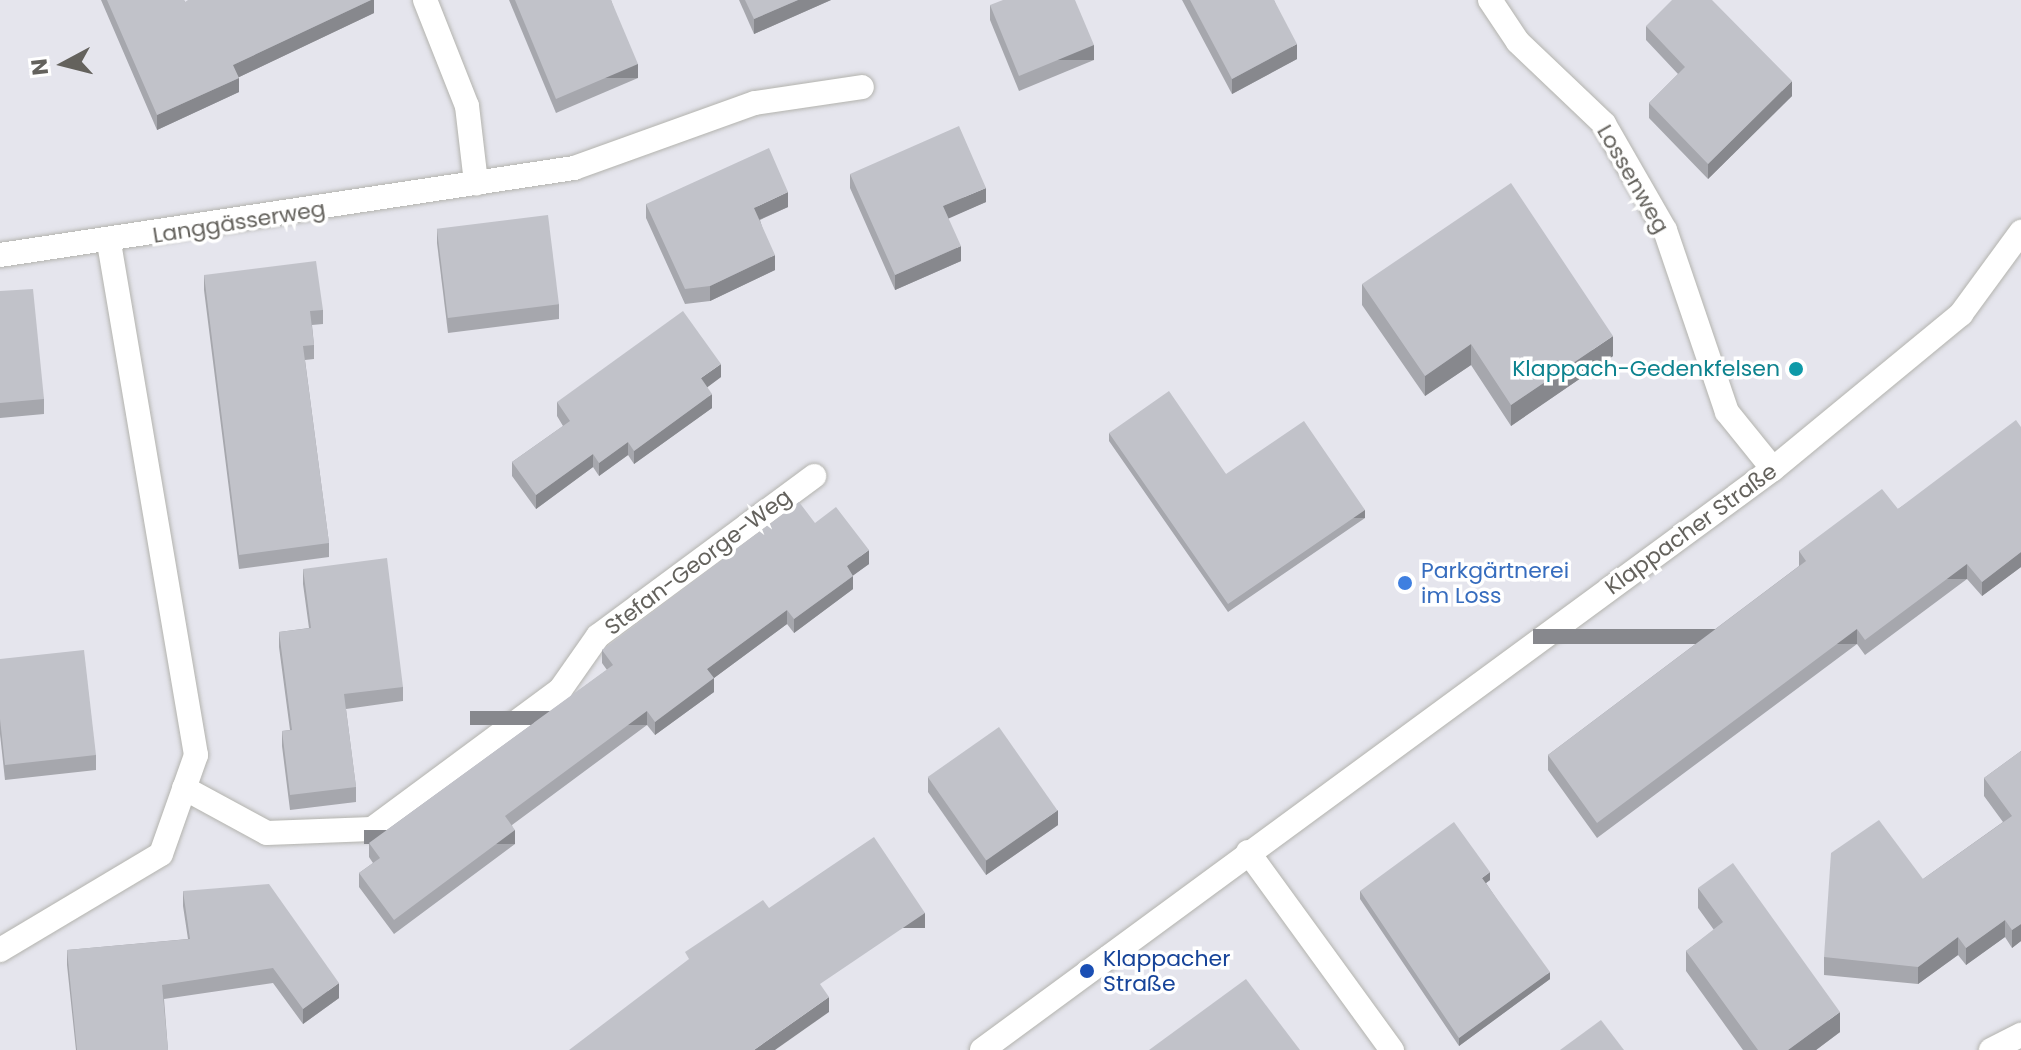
<!DOCTYPE html>
<html>
<head>
<meta charset="utf-8">
<style>
	body { margin:0 }
	#map { position:relative; width:2021px; height:1050px; overflow:hidden; background:#e5e5ed; font-family:Poppins,sans-serif }
	div>[style] { position:absolute }
	.roads { filter:drop-shadow(0 0 2px #b3b3ae) drop-shadow(0 0 2px #b3b3ae) }
	.minor>* { height:24px; margin:-12px; padding:0 12px; transform-origin:12px; border-radius:12px; background:#fff }
	.secondary>* { height:24px; margin:-12px; padding:0 12px; transform-origin:12px; border-radius:12px; background:#fff }
	.wall>* { inset:0; background:#a6a7ad }
	.shaded-wall>* { inset:0; background:#87888d; transform-origin:0 0 }
	.building>* { inset:0; background:#c1c2c9; transform-origin:0 0 }
	.dots>* { width:22px; height:22px; translate:-50% -50%; box-sizing:border-box; border:4px solid #fff; border-radius:50% }
	span { translate:-50% -50%; white-space:nowrap; text-align:center; line-height:1.15; -webkit-text-stroke:7px #fff; paint-order:stroke }
	.street-label { font-size:22px; color:#64625d }
	.culture-label { font-size:22px; color:#0d838f }
	.right { translate:-100% -50%; text-align:right }
	.shop-label { font-size:22px; color:#366cbe }
	.left { translate:0 -50%; text-align:left }
	.transit-label { font-size:22px; color:#164399 }
	.north { position:absolute; left:24px; top:24px; width:80px; height:80px; -webkit-text-stroke:6px #fff; paint-order:stroke; rotate:263deg; font-size:22px; font-weight:700; line-height:32px; text-align:center; color:#64625d }
	.north::after { content:''; display:block; margin:auto; width:28px; height:36px; background:#64625d; clip-path:polygon(50% 0,100% 100%,50% 72%,0 100%) }
</style>
</head>
<body>
<div id="map">
	<div class="roads">
		<div class="minor">
			<div style="left:425px;top:0;width:114px;rotate:68.4deg"></div>
			<div style="left:467px;top:106px;width:78px;rotate:83.3deg"></div>
			<div style="left:1490px;top:0;width:50px;rotate:56.3deg"></div>
			<div style="left:1518px;top:42px;width:119px;rotate:43.6deg"></div>
			<div style="left:1604px;top:124px;width:122px;rotate:60.1deg"></div>
			<div style="left:1665px;top:230px;width:192px;rotate:71.2deg"></div>
			<div style="left:1727px;top:412px;width:73px;rotate:51.1deg"></div>
			<div style="left:0;top:255px;width:581px;rotate:-8.62deg"></div>
			<div style="left:574px;top:168px;width:192px;rotate:-19.8deg"></div>
			<div style="left:755px;top:103px;width:108px;rotate:-8.5deg"></div>
			<div style="left:184px;top:788px;width:94px;rotate:28.5deg"></div>
			<div style="left:267px;top:833px;width:105px;rotate:-2.2deg"></div>
			<div style="left:372px;top:829px;width:234px;rotate:-36.5deg"></div>
			<div style="left:560px;top:690px;width:66px;rotate:-54.9deg"></div>
			<div style="left:598px;top:636px;width:269px;rotate:-36.5deg"></div>
			<div style="left:1248px;top:852px;width:245px;rotate:54deg"></div>
			<div style="left:0;top:950px;width:187px;rotate:-30.8deg"></div>
			<div style="left:161px;top:854px;width:105px;rotate:-70.5deg"></div>
			<div style="left:196px;top:755px;width:519px;rotate:-99.64deg"></div>
			<div style="left:1991px;top:1050px;width:34px;rotate:-27deg"></div>
		</div>
		<div class="secondary">
			<div style="left:982px;top:1050px;width:981px;rotate:-36.3deg"></div>
			<div style="left:1773px;top:469px;width:244px;rotate:-39.5deg"></div>
			<div style="left:1961px;top:314px;width:102px;rotate:-53.8deg"></div>
		</div>
	</div>
	<div class="wall">
		<div style="clip-path:polygon(101px 0,184px 0,185px 2px,374px 0,374px 13px,239px 77px,239px 92px,157px 130px)"></div>
		<div style="clip-path:polygon(509px 0,611px 0,638px 78px,556px 113px)"></div>
		<div style="clip-path:polygon(739px 0,831px 0,754px 34px)"></div>
		<div style="clip-path:polygon(1182px 0,1274px 0,1297px 59px,1232px 94px)"></div>
		<div style="clip-path:polygon(990px 5px,1094px 60px,1019px 91px,990px 20px)"></div>
		<div style="clip-path:polygon(1646px 26px,1792px 96px,1708px 179px,1649px 118px,1649px 103px,1678px 74px,1646px 40px)"></div>
		<div style="clip-path:polygon(850px 174px,986px 202px,948px 218px,961px 261px,895px 290px,850px 188px)"></div>
		<div style="clip-path:polygon(646px 204px,788px 207px,760px 220px,775px 270px,710px 301px,685px 304px,646px 218px)"></div>
		<div style="clip-path:polygon(437px 229px,559px 304px,559px 319px,448px 333px,437px 243px)"></div>
		<div style="clip-path:polygon(204px 275px,323px 310px,323px 324px,312px 325px,314px 345px,314px 359px,305px 360px,329px 543px,329px 557px,239px 569px,204px 290px)"></div>
		<div style="clip-path:polygon(1362px 284px,1613px 356px,1511px 426px,1471px 365px,1425px 396px,1362px 305px)"></div>
		<div style="clip-path:polygon(0 291px,44px 399px,44px 414px,0 418px)"></div>
		<div style="clip-path:polygon(721px 377px,707px 387px,712px 408px,634px 464px,628px 455px,599px 476px,593px 467px,536px 509px,512px 476px,512px 462px,563px 426px,557px 416px,557px 402px)"></div>
		<div style="clip-path:polygon(2021px 427px,2021px 567px,1982px 596px,1967px 579px,1865px 655px,1857px 644px,1597px 838px,1548px 770px,1548px 755px,1799px 566px,1799px 551px,1898px 509px)"></div>
		<div style="clip-path:polygon(1109px 433px,1226px 474px,1365px 518px,1228px 612px,1109px 441px)"></div>
		<div style="clip-path:polygon(815px 523px,869px 564px,853px 575px,853px 589px,794px 633px,787px 624px,714px 678px,714px 692px,655px 735px,647px 725px,512px 825px,515px 844px,394px 934px,359px 887px,359px 873px,373px 863px,369px 857px,369px 843px,607px 670px,602px 663px,602px 650px)"></div>
		<div style="clip-path:polygon(303px 569px,403px 687px,403px 701px,346px 709px,356px 787px,356px 802px,290px 810px,282px 746px,282px 731px,290px 730px,279px 647px,279px 632px,309px 628px,303px 584px)"></div>
		<div style="clip-path:polygon(0 659px,96px 755px,96px 770px,5px 780px,0 734px)"></div>
		<div style="clip-path:polygon(2021px 751px,2021px 941px,2012px 948px,2005px 937px,1966px 965px,1958px 955px,1918px 984px,1824px 975px,1824px 957px,1923px 879px,2003px 822px,1984px 796px,1984px 778px)"></div>
		<div style="clip-path:polygon(928px 777px,1058px 825px,986px 875px,928px 792px)"></div>
		<div style="clip-path:polygon(1490px 880px,1486px 883px,1550px 979px,1459px 1046px,1360px 899px,1360px 891px)"></div>
		<div style="clip-path:polygon(1698px 888px,1840px 1032px,1816px 1050px,1743px 1050px,1686px 971px,1686px 951px,1714px 930px,1698px 908px)"></div>
		<div style="clip-path:polygon(183px 891px,339px 998px,303px 1024px,273px 983px,164px 999px,168px 1050px,76px 1050px,67px 965px,67px 950px,188px 939px,183px 906px)"></div>
	</div>
	<div class="shaded-wall">
		<div style="clip-path:polygon(371px 0,374px 0,374px 13px,233px 80px,233px 65px)"></div>
		<div style="clip-path:polygon(798px 0,831px 0,754px 34px,754px 19px)"></div>
		<div style="clip-path:polygon(1297px 44px,1297px 59px,1232px 94px,1232px 79px)"></div>
		<div style="left:1094px;top:45px;width:15px;height:81px;rotate:90deg"></div>
		<div style="left:638px;top:64px;width:14px;height:89px;rotate:90deg"></div>
		<div style="clip-path:polygon(239px 78px,239px 92px,157px 130px,157px 115px)"></div>
		<div style="clip-path:polygon(1792px 81px,1792px 96px,1708px 179px,1708px 164px)"></div>
		<div style="clip-path:polygon(986px 188px,986px 202px,943px 221px,943px 206px)"></div>
		<div style="clip-path:polygon(788px 192px,788px 207px,754px 222px,754px 208px)"></div>
		<div style="clip-path:polygon(961px 246px,961px 261px,895px 290px,895px 275px)"></div>
		<div style="clip-path:polygon(775px 255px,775px 270px,710px 301px,710px 286px)"></div>
		<div style="clip-path:polygon(1613px 336px,1613px 356px,1511px 426px,1511px 405px)"></div>
		<div style="clip-path:polygon(1471px 344px,1471px 365px,1425px 396px,1425px 376px)"></div>
		<div style="clip-path:polygon(721px 364px,721px 377px,701px 392px,701px 378px)"></div>
		<div style="clip-path:polygon(712px 394px,712px 408px,634px 464px,634px 451px)"></div>
		<div style="clip-path:polygon(628px 442px,628px 455px,599px 476px,599px 463px)"></div>
		<div style="clip-path:polygon(593px 454px,593px 467px,536px 509px,536px 495px)"></div>
		<div style="left:1365px;top:510px;width:8px;height:166px;rotate:90deg"></div>
		<div style="clip-path:polygon(869px 550px,869px 564px,847px 580px,847px 566px)"></div>
		<div style="clip-path:polygon(2021px 552px,2021px 567px,1982px 596px,1982px 582px)"></div>
		<div style="left:1967px;top:564px;width:15px;height:127px;rotate:90deg"></div>
		<div style="clip-path:polygon(853px 576px,853px 589px,794px 633px,794px 619px)"></div>
		<div style="clip-path:polygon(787px 610px,787px 624px,714px 678px,714px 692px,655px 735px,655px 722px,707px 669px)"></div>
		<div style="left:1857px;top:629px;width:15px;height:324px;rotate:90deg"></div>
		<div style="left:647px;top:711px;width:14px;height:177px;rotate:90deg"></div>
		<div style="clip-path:polygon(1058px 810px,1058px 825px,986px 875px,986px 860px)"></div>
		<div style="left:515px;top:830px;width:14px;height:151px;rotate:90deg"></div>
		<div style="clip-path:polygon(1490px 872px,1490px 880px,1482px 886px,1482px 878px)"></div>
		<div style="left:925px;top:913px;width:15px;height:127px;rotate:90deg"></div>
		<div style="clip-path:polygon(2005px 920px,2005px 937px,1966px 965px,1966px 948px)"></div>
		<div style="clip-path:polygon(2021px 924px,2021px 941px,2012px 948px,2012px 930px)"></div>
		<div style="clip-path:polygon(1958px 937px,1958px 955px,1918px 984px,1918px 967px)"></div>
		<div style="clip-path:polygon(1550px 972px,1550px 979px,1459px 1046px,1459px 1038px)"></div>
		<div style="clip-path:polygon(339px 983px,339px 998px,303px 1024px,303px 1009px)"></div>
		<div style="clip-path:polygon(829px 997px,829px 1012px,775px 1050px,754px 1050px)"></div>
		<div style="clip-path:polygon(1840px 1012px,1840px 1032px,1816px 1050px,1788px 1050px)"></div>
	</div>
	<div class="building">
		<div style="clip-path:polygon(107px 0,184px 0,185px 2px,188px 0,371px 0,233px 65px,239px 78px,157px 115px)"></div>
		<div style="clip-path:polygon(515px 0,611px 0,638px 64px,556px 99px)"></div>
		<div style="clip-path:polygon(745px 0,798px 0,754px 19px)"></div>
		<div style="clip-path:polygon(1003px 0,1075px 0,1094px 45px,1019px 76px,990px 5px)"></div>
		<div style="clip-path:polygon(1190px 0,1274px 0,1297px 44px,1232px 79px)"></div>
		<div style="clip-path:polygon(1672px 0,1712px 0,1792px 81px,1708px 164px,1649px 103px,1685px 67px,1646px 26px)"></div>
		<div style="clip-path:polygon(959px 126px,986px 188px,943px 206px,961px 246px,895px 275px,850px 174px)"></div>
		<div style="clip-path:polygon(769px 148px,788px 192px,754px 208px,775px 255px,710px 286px,685px 289px,646px 204px)"></div>
		<div style="clip-path:polygon(1511px 183px,1613px 336px,1511px 405px,1471px 344px,1425px 376px,1362px 284px)"></div>
		<div style="left:548px;top:215px;width:90px;height:112px;rotate:83deg"></div>
		<div style="clip-path:polygon(316px 261px,323px 310px,310px 311px,314px 345px,303px 346px,329px 543px,239px 555px,204px 275px)"></div>
		<div style="clip-path:polygon(33px 289px,44px 399px,0 403px,0 291px)"></div>
		<div style="clip-path:polygon(683px 311px,721px 364px,701px 378px,712px 394px,634px 451px,628px 442px,599px 463px,593px 454px,536px 495px,512px 462px,570px 421px,557px 402px)"></div>
		<div style="clip-path:polygon(1169px 391px,1226px 474px,1304px 421px,1365px 510px,1228px 604px,1109px 433px)"></div>
		<div style="clip-path:polygon(2016px 420px,2021px 427px,2021px 552px,1982px 582px,1967px 564px,1865px 640px,1857px 629px,1597px 823px,1548px 755px,1806px 561px,1799px 551px,1882px 489px,1898px 509px)"></div>
		<div style="clip-path:polygon(799px 502px,815px 523px,836px 507px,869px 550px,847px 566px,853px 576px,794px 619px,787px 610px,707px 669px,714px 678px,655px 722px,647px 711px,505px 816px,515px 830px,394px 920px,359px 873px,380px 858px,369px 843px,613px 665px,602px 650px)"></div>
		<div style="clip-path:polygon(387px 558px,403px 687px,344px 694px,356px 787px,290px 795px,282px 731px,292px 730px,279px 632px,311px 628px,303px 569px)"></div>
		<div style="clip-path:polygon(84px 650px,96px 755px,5px 765px,0 719px,0 659px)"></div>
		<div style="left:999px;top:727px;width:102px;height:87px;rotate:55deg"></div>
		<div style="clip-path:polygon(2021px 751px,2021px 924px,2012px 930px,2005px 920px,1966px 948px,1958px 937px,1918px 967px,1824px 957px,1831px 853px,1879px 820px,1923px 879px,2012px 816px,1984px 778px)"></div>
		<div style="clip-path:polygon(1454px 822px,1490px 872px,1482px 878px,1550px 972px,1459px 1038px,1360px 891px)"></div>
		<div style="clip-path:polygon(874px 837px,925px 913px,820px 984px,829px 997px,754px 1050px,569px 1050px,689px 959px,685px 952px,763px 900px,769px 908px)"></div>
		<div style="clip-path:polygon(1733px 863px,1840px 1012px,1788px 1050px,1758px 1050px,1686px 951px,1723px 922px,1698px 888px)"></div>
		<div style="clip-path:polygon(269px 884px,339px 983px,303px 1009px,273px 968px,162px 985px,168px 1050px,77px 1050px,67px 950px,190px 939px,183px 891px)"></div>
		<div style="clip-path:polygon(1246px 979px,1300px 1050px,1149px 1050px)"></div>
		<div style="clip-path:polygon(1601px 1020px,1624px 1050px,1560px 1050px)"></div>
	</div>
	<div class="dots">
		<div style="left:1796px;top:369px;background:#0f9aa8"></div>
		<div style="left:1405px;top:583px;background:#3f7fe0"></div>
		<div style="left:1087px;top:971px;background:#1a4fb4"></div>
	</div>
	<div class="street-label">
		<span style="left:1633px;top:179px;rotate:60deg">Lossenweg</span>
		<span style="left:239px;top:222px;rotate:-9deg">Langgässerweg</span>
		<span style="left:1691px;top:529px;rotate:-36deg">Klappacher Straße</span>
		<span style="left:698px;top:562px;rotate:-37deg">Stefan-George-Weg</span>
	</div>
	<div class="culture-label">
		<span class="right" style="left:1780px;top:369px">Klappach-Gedenkfelsen</span>
	</div>
	<div class="shop-label">
		<span class="left" style="left:1421px;top:583px">Parkgärtnerei<br>im Loss</span>
	</div>
	<div class="transit-label">
		<span class="left" style="left:1103px;top:971px">Klappacher<br>Straße</span>
	</div>
	<div class="north">N</div>
</div>
</body>
</html>
